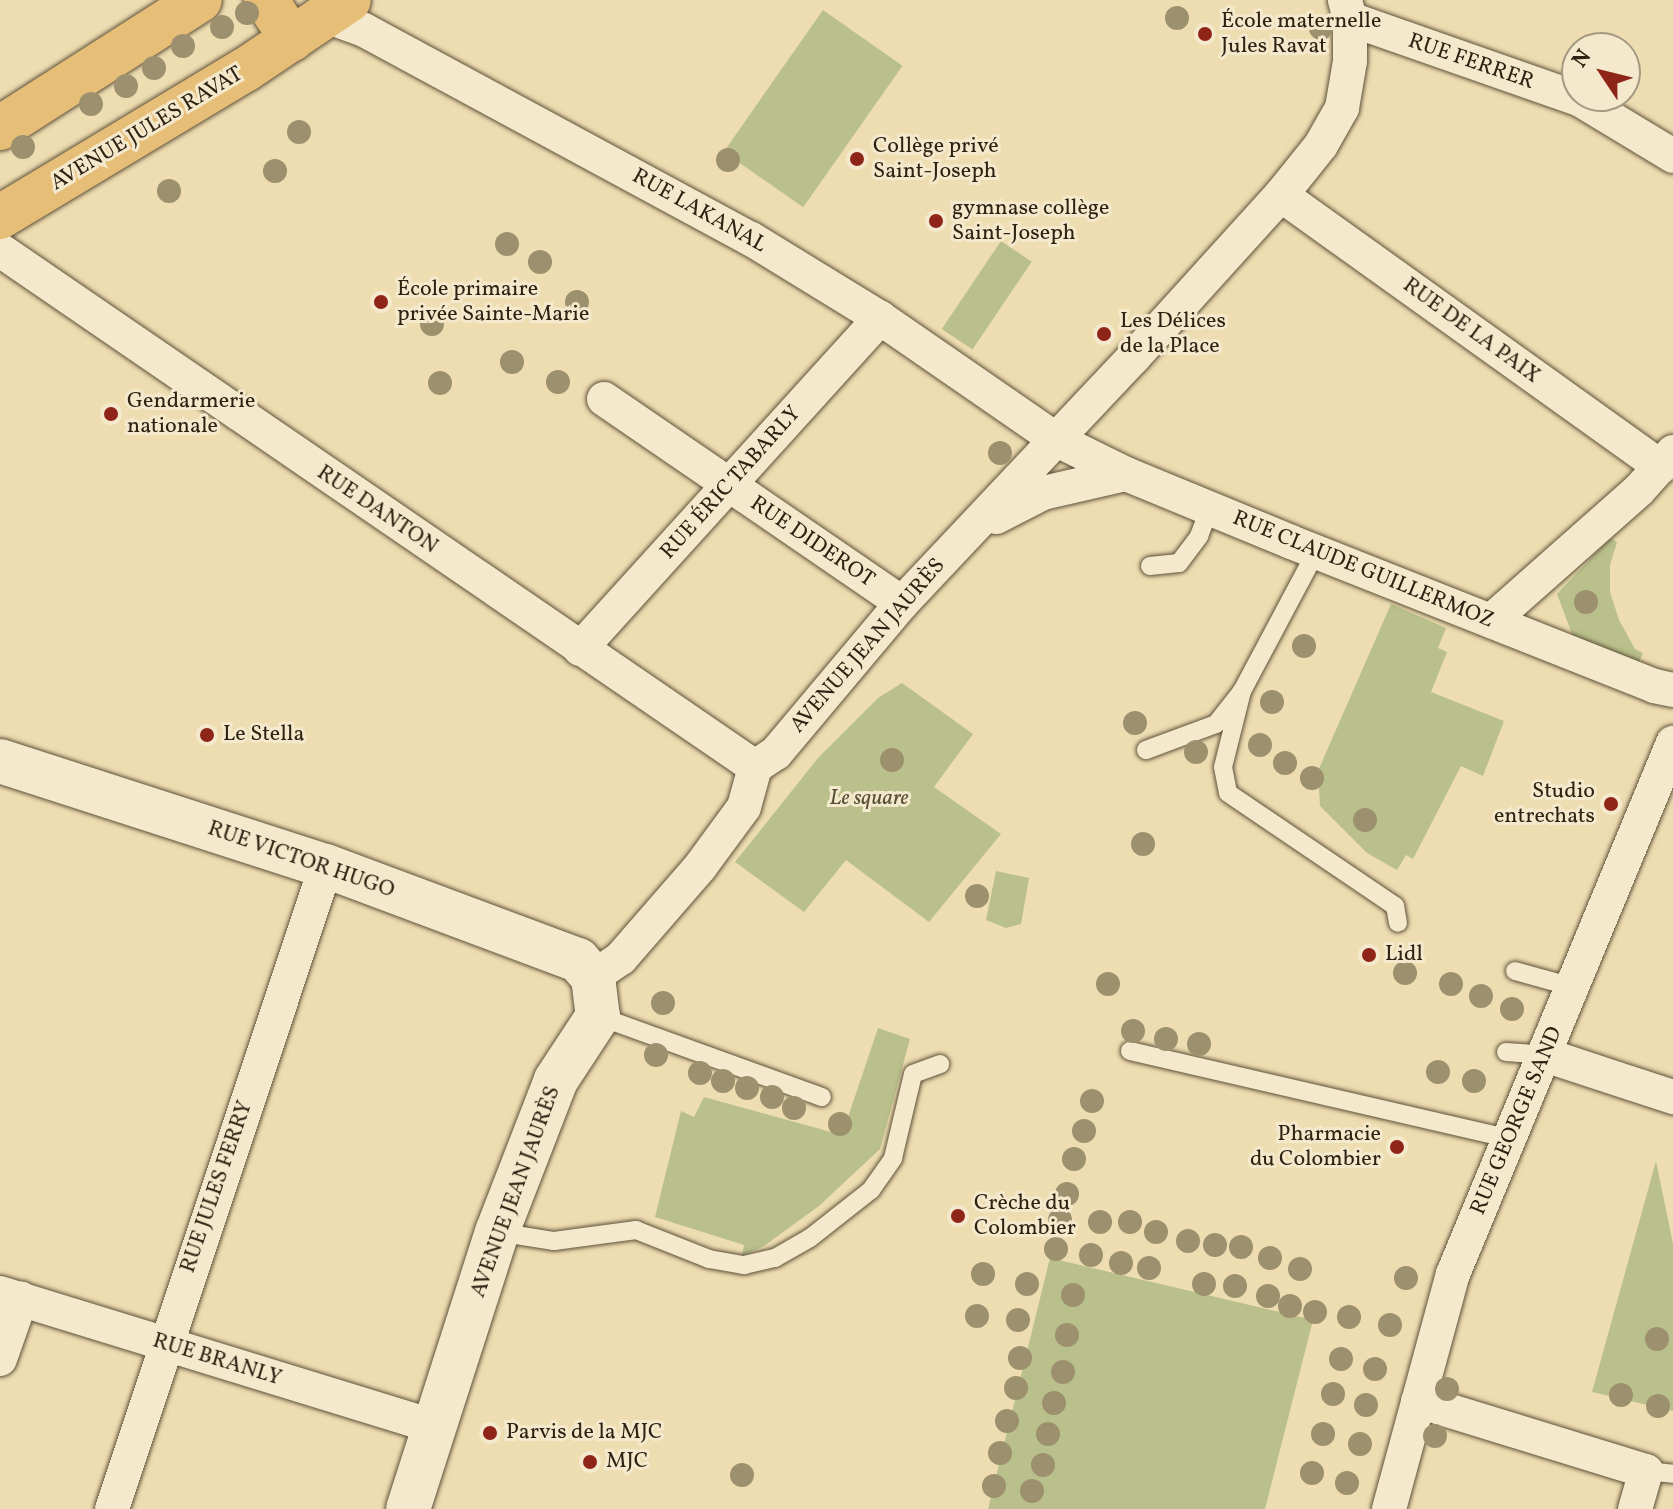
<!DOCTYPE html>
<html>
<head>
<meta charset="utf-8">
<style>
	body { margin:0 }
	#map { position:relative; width:1673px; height:1509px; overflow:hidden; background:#eeddb1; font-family:Vollkorn,serif }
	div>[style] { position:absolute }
	.green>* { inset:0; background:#b9c08b; transform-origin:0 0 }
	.roads { filter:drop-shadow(0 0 2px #5e513a) drop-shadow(0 0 2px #5e513a) }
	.service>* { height:18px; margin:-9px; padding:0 9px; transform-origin:9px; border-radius:9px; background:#f4e9cc }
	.minor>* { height:34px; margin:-17px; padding:0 17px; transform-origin:17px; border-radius:17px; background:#f4e9cc }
	.secondary>* { height:44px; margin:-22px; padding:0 22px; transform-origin:22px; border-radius:22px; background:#f4e9cc }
	.primary>* { height:44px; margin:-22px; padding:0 22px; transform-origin:22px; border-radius:22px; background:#e7be78 }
	.trees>* { width:24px; height:24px; margin:-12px; border-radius:50%; background:#9c906e }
	.dots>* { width:22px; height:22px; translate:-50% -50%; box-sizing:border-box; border:4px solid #f4e9cc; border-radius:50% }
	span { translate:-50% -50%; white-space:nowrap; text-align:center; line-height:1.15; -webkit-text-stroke:6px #f4e9cc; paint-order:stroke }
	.poi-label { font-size:22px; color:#2e2213 }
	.left { translate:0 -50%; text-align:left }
	.right { translate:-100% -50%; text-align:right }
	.street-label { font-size:22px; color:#2e2213 }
	.park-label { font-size:22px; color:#585137; font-style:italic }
	.north { position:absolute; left:1561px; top:32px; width:80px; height:80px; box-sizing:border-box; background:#f4e9cc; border:2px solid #a59982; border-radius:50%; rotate:305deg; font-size:22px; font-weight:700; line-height:32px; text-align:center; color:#2e2213 }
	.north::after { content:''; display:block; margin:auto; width:28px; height:36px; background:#8f2418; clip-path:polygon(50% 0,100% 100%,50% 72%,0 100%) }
</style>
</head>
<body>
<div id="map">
	<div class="green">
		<div style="left:823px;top:10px;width:97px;height:173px;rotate:35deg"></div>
		<div style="left:1001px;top:241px;width:37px;height:106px;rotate:34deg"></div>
		<div style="clip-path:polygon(1610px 538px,1617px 542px,1610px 565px,1610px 592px,1619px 620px,1635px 649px,1643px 653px,1639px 662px,1574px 639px,1557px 594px)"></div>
		<div style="clip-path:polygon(1391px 604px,1446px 628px,1438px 648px,1447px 652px,1431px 692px,1504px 721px,1483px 776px,1461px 766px,1413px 859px,1406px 855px,1397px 870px,1367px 853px,1320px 806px,1318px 771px)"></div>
		<div style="clip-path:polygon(902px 683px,973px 734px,934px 787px,1001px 834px,929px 922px,846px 860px,804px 912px,735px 862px,818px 758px,878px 698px)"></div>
		<div style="clip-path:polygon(996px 871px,1029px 878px,1021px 924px,1006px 928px,986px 920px)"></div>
		<div style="clip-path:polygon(878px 1028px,910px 1039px,880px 1149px,819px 1206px,764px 1246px,742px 1256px,744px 1245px,655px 1217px,681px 1111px,694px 1117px,704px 1097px,842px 1135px)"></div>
		<div style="clip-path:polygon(1656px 1161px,1673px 1244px,1673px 1411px,1592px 1392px)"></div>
		<div style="clip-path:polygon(1050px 1258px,1313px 1320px,1265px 1509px,988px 1509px)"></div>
	</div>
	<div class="roads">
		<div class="service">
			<div style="left:1150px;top:566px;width:29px;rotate:-6deg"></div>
			<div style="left:1179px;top:563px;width:34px;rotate:-53deg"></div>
			<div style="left:1199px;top:536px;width:30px;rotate:-69deg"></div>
			<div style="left:1242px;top:691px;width:78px;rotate:104deg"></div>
			<div style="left:1223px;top:767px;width:26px;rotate:79deg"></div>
			<div style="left:1228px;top:793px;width:202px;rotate:34.1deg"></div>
			<div style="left:1395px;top:906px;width:17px;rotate:80deg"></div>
			<div style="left:1146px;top:750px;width:75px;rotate:-20.4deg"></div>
			<div style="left:1216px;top:724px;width:42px;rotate:-51.8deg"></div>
			<div style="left:1242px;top:691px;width:157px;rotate:-62deg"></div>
			<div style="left:1515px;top:971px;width:60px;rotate:15.4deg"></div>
			<div style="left:599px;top:1013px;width:3px;rotate:108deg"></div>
			<div style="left:598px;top:1016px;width:238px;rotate:19.9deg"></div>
			<div style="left:1130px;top:1051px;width:390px;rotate:13deg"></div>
			<div style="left:1506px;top:1052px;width:39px;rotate:4deg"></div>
			<div style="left:497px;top:1232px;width:58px;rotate:9deg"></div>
			<div style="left:554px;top:1241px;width:83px;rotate:-7.6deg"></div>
			<div style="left:636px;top:1230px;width:79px;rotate:21.7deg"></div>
			<div style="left:709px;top:1259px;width:36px;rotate:10deg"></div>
			<div style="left:744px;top:1265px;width:32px;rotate:-13deg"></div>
			<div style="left:775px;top:1258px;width:40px;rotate:-29.7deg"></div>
			<div style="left:810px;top:1238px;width:78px;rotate:-38.2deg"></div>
			<div style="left:871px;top:1190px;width:39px;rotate:-55deg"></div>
			<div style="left:893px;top:1158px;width:86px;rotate:-76.6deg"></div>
			<div style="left:913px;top:1074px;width:29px;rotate:-20deg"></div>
			<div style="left:1646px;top:1471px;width:27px;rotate:6deg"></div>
		</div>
		<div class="minor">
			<div style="left:323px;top:15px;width:44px;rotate:20.1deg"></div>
			<div style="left:364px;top:30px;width:440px;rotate:28.4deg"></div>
			<div style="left:751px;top:239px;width:151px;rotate:31.5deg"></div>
			<div style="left:880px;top:318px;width:215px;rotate:34.6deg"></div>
			<div style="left:1057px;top:440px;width:77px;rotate:26.2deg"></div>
			<div style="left:1126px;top:474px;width:178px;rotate:22.4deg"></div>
			<div style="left:1291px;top:542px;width:391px;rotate:21.6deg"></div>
			<div style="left:1654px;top:686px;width:19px;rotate:12deg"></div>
			<div style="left:1350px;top:19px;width:243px;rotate:19.3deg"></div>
			<div style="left:1579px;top:99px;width:110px;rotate:31.2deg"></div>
			<div style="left:1281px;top:195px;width:467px;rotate:35.6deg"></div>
			<div style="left:0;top:250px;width:915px;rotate:34.4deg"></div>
			<div style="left:604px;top:399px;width:361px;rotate:34.4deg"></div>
			<div style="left:996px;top:517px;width:53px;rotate:-27.1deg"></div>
			<div style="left:1043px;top:493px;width:85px;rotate:-12.9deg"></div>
			<div style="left:1491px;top:621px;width:198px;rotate:-41.5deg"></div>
			<div style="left:1639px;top:490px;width:51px;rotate:-48.2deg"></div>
			<div style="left:580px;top:649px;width:447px;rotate:-47.8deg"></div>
			<div style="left:593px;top:977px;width:34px;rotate:-34deg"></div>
			<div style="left:621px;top:958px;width:121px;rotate:-49deg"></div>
			<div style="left:700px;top:867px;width:74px;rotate:-53.7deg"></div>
			<div style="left:744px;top:807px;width:41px;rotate:-74.6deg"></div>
			<div style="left:755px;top:767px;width:25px;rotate:-34deg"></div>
			<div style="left:776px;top:753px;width:196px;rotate:-50deg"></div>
			<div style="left:902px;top:603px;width:337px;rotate:-46.7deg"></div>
			<div style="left:1133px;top:358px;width:220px;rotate:-47.8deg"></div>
			<div style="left:1281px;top:195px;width:64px;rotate:-51.3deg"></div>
			<div style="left:1321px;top:145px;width:43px;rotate:-60.4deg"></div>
			<div style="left:1342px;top:108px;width:48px;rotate:-80.3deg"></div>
			<div style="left:1350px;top:61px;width:42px;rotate:-90deg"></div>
			<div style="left:1350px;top:19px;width:20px;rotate:-105deg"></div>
			<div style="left:1545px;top:1055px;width:135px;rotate:18.2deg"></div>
			<div style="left:0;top:1293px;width:455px;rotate:17.1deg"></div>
			<div style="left:0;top:1359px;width:64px;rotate:-70.7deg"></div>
			<div style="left:1418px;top:1401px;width:239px;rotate:17.1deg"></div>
			<div style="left:1646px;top:1471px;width:40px;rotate:106deg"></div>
			<div style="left:112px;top:1509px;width:678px;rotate:-71.59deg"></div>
			<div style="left:1389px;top:1509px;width:244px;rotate:-74.8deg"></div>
			<div style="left:1453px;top:1274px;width:575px;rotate:-67.5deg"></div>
		</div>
		<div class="secondary">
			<div style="left:0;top:761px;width:342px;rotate:17.9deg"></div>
			<div style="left:326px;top:866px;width:269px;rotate:20.5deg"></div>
			<div style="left:578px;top:960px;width:23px;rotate:49deg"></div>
			<div style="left:593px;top:977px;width:39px;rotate:83deg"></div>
			<div style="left:598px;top:1016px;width:77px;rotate:123.3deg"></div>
			<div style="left:556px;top:1080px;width:163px;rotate:111.2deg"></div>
			<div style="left:497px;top:1232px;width:291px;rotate:107.8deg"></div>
		</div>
		<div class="primary">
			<div style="left:266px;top:0;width:47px;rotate:56.3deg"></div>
			<div style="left:0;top:128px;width:237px;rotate:-32.6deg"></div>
			<div style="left:0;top:217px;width:286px;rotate:-31deg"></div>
			<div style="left:245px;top:70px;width:125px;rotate:-33.9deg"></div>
		</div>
	</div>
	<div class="trees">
		<div style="left:247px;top:13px"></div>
		<div style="left:1177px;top:18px"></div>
		<div style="left:222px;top:27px"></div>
		<div style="left:1321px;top:28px"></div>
		<div style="left:183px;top:46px"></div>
		<div style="left:154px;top:68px"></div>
		<div style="left:126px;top:86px"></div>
		<div style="left:91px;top:104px"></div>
		<div style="left:299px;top:132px"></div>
		<div style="left:23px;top:147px"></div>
		<div style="left:728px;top:160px"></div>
		<div style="left:275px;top:171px"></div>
		<div style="left:169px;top:191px"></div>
		<div style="left:507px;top:244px"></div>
		<div style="left:540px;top:262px"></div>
		<div style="left:577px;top:302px"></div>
		<div style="left:432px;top:324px"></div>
		<div style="left:512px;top:362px"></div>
		<div style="left:558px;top:382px"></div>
		<div style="left:440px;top:383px"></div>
		<div style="left:1000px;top:453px"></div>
		<div style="left:1586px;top:602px"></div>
		<div style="left:1304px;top:646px"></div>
		<div style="left:1272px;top:702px"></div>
		<div style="left:1135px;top:723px"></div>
		<div style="left:1260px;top:745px"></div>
		<div style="left:1196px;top:752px"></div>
		<div style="left:892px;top:760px"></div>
		<div style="left:1285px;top:763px"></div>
		<div style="left:1312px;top:778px"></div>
		<div style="left:1365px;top:820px"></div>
		<div style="left:1143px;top:844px"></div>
		<div style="left:977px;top:896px"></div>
		<div style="left:1405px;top:973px"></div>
		<div style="left:1108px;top:984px"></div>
		<div style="left:1451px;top:984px"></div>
		<div style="left:1481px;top:996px"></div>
		<div style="left:663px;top:1003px"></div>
		<div style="left:1512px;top:1009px"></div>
		<div style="left:1133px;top:1031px"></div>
		<div style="left:1166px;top:1039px"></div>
		<div style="left:1199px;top:1044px"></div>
		<div style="left:656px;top:1055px"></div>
		<div style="left:1438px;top:1072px"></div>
		<div style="left:700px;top:1073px"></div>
		<div style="left:723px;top:1081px"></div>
		<div style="left:1474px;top:1081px"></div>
		<div style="left:747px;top:1088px"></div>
		<div style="left:772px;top:1097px"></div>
		<div style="left:1092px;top:1101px"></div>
		<div style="left:794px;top:1108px"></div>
		<div style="left:840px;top:1124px"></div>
		<div style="left:1084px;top:1131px"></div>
		<div style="left:1074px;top:1159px"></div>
		<div style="left:1067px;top:1194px"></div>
		<div style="left:1060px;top:1220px"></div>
		<div style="left:1100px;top:1222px"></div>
		<div style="left:1130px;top:1222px"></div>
		<div style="left:1156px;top:1232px"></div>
		<div style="left:1188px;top:1241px"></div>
		<div style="left:1215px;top:1245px"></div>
		<div style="left:1241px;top:1247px"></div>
		<div style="left:1056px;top:1249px"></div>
		<div style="left:1091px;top:1255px"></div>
		<div style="left:1270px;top:1258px"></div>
		<div style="left:1121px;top:1263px"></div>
		<div style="left:1149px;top:1268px"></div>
		<div style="left:1300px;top:1269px"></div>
		<div style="left:983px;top:1274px"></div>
		<div style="left:1406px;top:1278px"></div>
		<div style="left:1027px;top:1284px"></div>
		<div style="left:1204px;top:1284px"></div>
		<div style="left:1235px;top:1286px"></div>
		<div style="left:1073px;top:1295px"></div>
		<div style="left:1268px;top:1296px"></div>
		<div style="left:1290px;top:1306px"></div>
		<div style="left:1315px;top:1312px"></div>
		<div style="left:977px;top:1316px"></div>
		<div style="left:1349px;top:1317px"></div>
		<div style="left:1018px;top:1320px"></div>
		<div style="left:1390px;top:1325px"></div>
		<div style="left:1067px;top:1335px"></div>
		<div style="left:1657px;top:1339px"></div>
		<div style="left:1020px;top:1358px"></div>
		<div style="left:1341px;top:1359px"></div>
		<div style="left:1375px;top:1369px"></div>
		<div style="left:1063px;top:1372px"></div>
		<div style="left:1016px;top:1388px"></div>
		<div style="left:1447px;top:1389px"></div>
		<div style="left:1333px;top:1394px"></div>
		<div style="left:1621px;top:1395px"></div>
		<div style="left:1054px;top:1403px"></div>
		<div style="left:1366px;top:1405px"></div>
		<div style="left:1658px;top:1406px"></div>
		<div style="left:1007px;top:1421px"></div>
		<div style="left:1048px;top:1434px"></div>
		<div style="left:1323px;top:1434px"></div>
		<div style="left:1435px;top:1436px"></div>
		<div style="left:1360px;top:1444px"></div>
		<div style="left:1000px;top:1453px"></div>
		<div style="left:1043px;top:1465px"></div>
		<div style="left:1312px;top:1473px"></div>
		<div style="left:742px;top:1475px"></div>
		<div style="left:1347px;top:1483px"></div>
		<div style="left:994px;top:1486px"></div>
		<div style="left:1032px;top:1491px"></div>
	</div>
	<div class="dots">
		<div style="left:1205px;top:34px;background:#8f2418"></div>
		<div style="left:857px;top:159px;background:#8f2418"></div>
		<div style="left:936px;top:221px;background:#8f2418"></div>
		<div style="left:381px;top:302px;background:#8f2418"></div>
		<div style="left:1104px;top:334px;background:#8f2418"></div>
		<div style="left:111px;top:414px;background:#8f2418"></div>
		<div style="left:207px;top:735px;background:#8f2418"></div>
		<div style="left:1611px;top:804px;background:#8f2418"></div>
		<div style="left:1369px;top:955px;background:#8f2418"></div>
		<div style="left:1397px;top:1147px;background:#8f2418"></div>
		<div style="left:958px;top:1216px;background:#8f2418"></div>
		<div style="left:490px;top:1433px;background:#8f2418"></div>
		<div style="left:590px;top:1462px;background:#8f2418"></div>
	</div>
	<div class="poi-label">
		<span class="left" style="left:1221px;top:34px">École maternelle<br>Jules Ravat</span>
		<span class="left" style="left:873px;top:159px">Collège privé<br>Saint-Joseph</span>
		<span class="left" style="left:952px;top:221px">gymnase collège<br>Saint-Joseph</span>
		<span class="left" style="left:397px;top:302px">École primaire<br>privée Sainte-Marie</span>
		<span class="left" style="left:1120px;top:334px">Les Délices<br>de la Place</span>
		<span class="left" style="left:127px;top:414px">Gendarmerie<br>nationale</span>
		<span class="left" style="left:223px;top:735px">Le Stella</span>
		<span class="right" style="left:1595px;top:804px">Studio<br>entrechats</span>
		<span class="left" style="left:1385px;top:955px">Lidl</span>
		<span class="right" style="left:1381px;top:1147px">Pharmacie<br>du Colombier</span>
		<span class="left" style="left:974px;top:1216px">Crèche du<br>Colombier</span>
		<span class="left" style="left:506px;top:1433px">Parvis de la MJC</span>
		<span class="left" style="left:606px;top:1462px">MJC</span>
	</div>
	<div class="street-label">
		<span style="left:1471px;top:62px;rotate:19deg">RUE FERRER</span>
		<span style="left:147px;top:129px;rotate:-31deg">AVENUE JULES RAVAT</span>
		<span style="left:699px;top:211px;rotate:29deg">RUE LAKANAL</span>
		<span style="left:1471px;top:331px;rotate:36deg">RUE DE LA PAIX</span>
		<span style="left:731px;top:483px;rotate:-48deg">RUE ÉRIC TABARLY</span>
		<span style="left:377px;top:510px;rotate:34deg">RUE DANTON</span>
		<span style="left:812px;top:542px;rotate:34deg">RUE DIDEROT</span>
		<span style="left:1363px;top:570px;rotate:22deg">RUE CLAUDE GUILLERMOZ</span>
		<span style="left:868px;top:646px;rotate:-49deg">AVENUE JEAN JAURÈS</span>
		<span style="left:301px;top:860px;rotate:19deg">RUE VICTOR HUGO</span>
		<span style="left:1517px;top:1121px;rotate:-67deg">RUE GEORGE SAND</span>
		<span style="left:217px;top:1187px;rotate:-71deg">RUE JULES FERRY</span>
		<span style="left:516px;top:1192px;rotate:-70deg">AVENUE JEAN JAURÈS</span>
		<span style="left:217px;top:1360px;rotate:17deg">RUE BRANLY</span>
	</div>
	<div class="park-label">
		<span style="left:869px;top:799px">Le square</span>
	</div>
	<div class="north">N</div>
</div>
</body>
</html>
